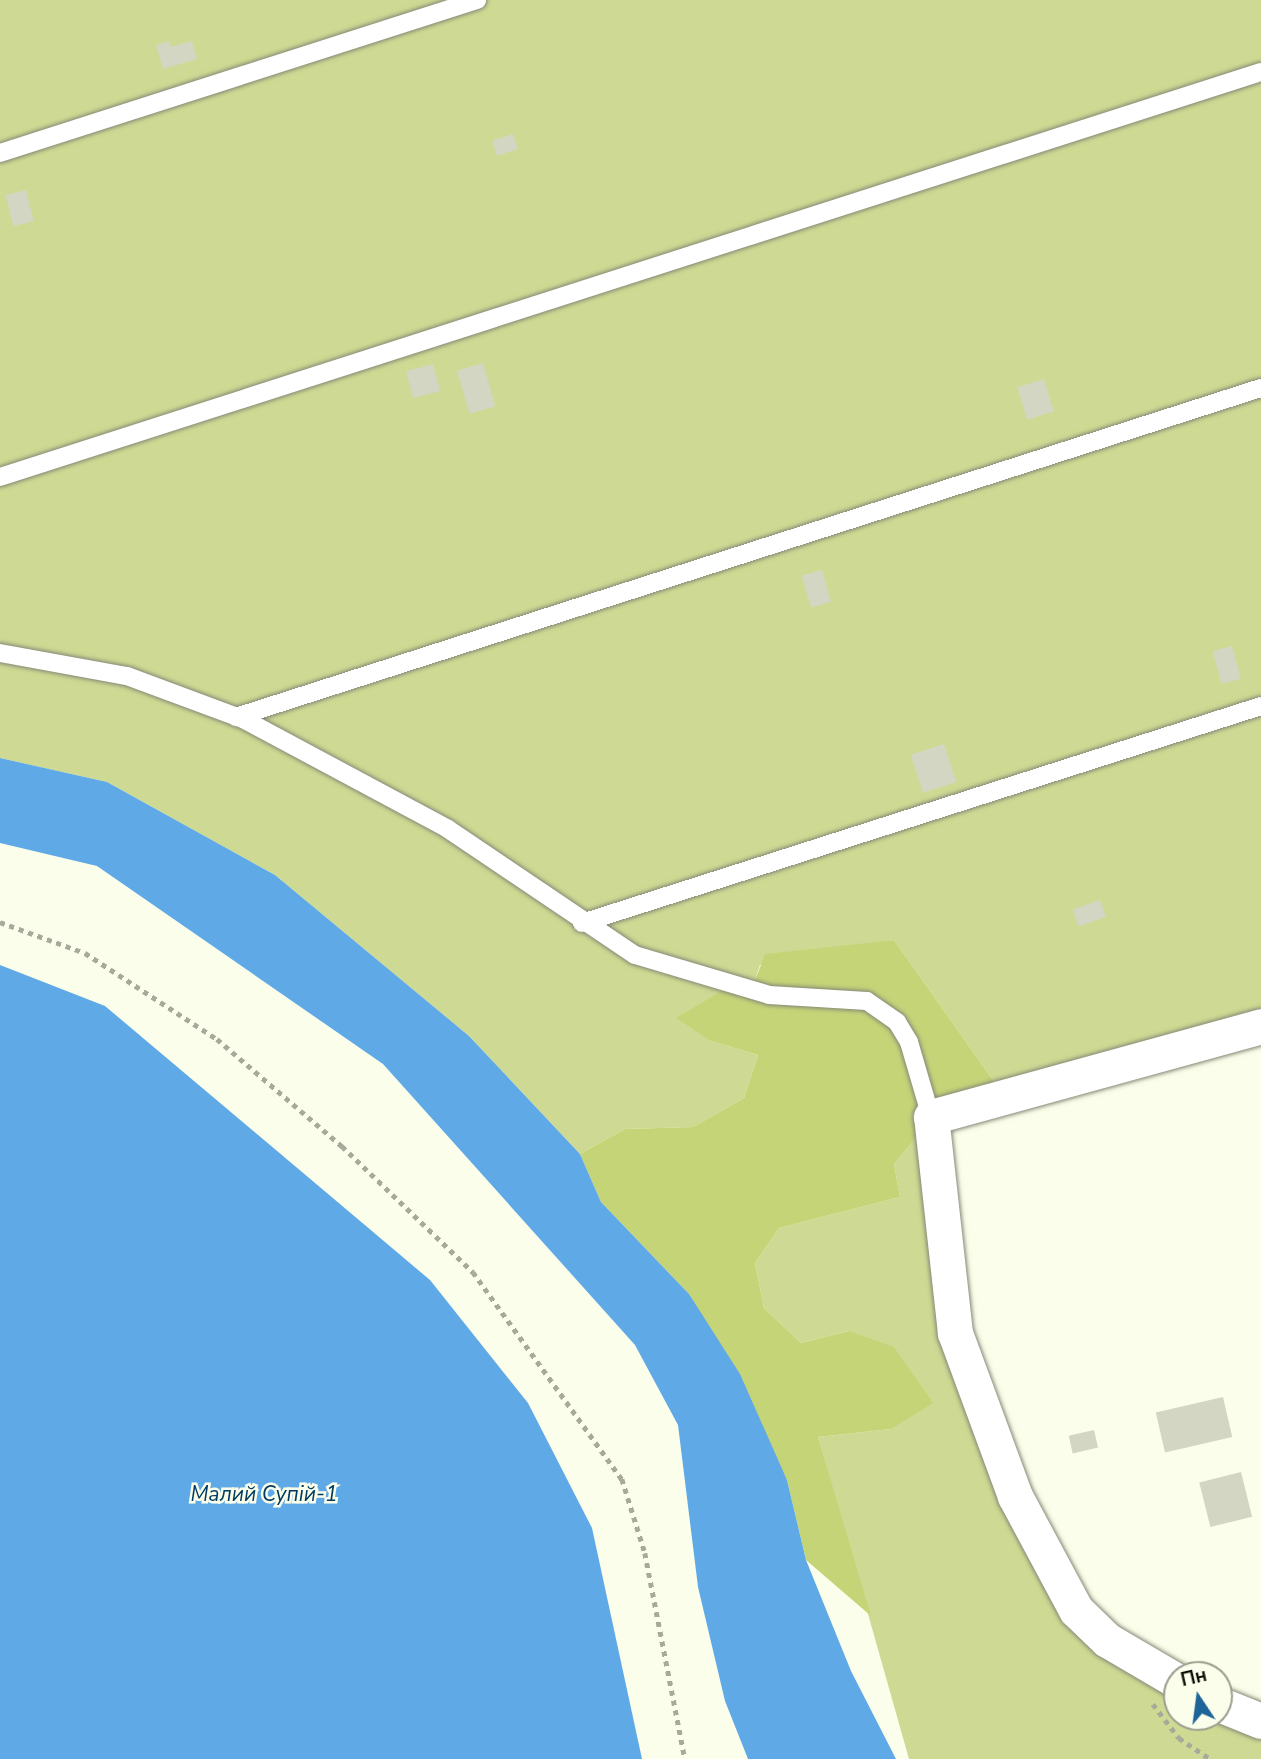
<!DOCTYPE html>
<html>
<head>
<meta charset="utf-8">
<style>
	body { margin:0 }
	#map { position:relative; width:1261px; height:1759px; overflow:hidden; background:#fafeea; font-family:"Nunito Sans",sans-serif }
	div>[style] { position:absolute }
	.green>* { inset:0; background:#ceda93 }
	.forest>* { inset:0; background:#c6d478 }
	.water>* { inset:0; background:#60a9e7 }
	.building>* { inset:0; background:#d2d6c3; transform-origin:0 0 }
	.path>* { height:4.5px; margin-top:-2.25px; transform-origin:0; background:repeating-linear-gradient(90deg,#a7aa9b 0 5px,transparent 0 10px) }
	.roads { filter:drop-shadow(0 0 2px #858977) drop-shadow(0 0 2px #858977) }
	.service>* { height:18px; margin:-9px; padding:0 9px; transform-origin:9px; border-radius:9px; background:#fff }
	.minor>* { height:35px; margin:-17.5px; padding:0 17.5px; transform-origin:17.5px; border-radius:17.5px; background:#fff }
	span { translate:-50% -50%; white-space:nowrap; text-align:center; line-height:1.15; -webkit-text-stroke:5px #fafeea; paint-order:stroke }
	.water-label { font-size:21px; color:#003b63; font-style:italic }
	.north { position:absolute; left:1163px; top:1661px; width:70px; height:70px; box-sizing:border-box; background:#fafeea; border:2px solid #9b9e8f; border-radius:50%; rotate:347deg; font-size:19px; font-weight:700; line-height:28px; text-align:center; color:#0c0d07 }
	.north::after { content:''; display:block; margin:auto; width:24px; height:32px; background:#1e6498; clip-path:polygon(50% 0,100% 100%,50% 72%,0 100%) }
</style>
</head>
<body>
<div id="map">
	<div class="green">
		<div style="clip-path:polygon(0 0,1261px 0,1261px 1011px,995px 1083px,894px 940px,760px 965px,754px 983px,711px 1041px,758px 1055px,744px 1098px,693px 1127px,625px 1129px,580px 1154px,469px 1036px,275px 875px,107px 782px,0 758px)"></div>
		<div style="clip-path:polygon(929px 1135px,931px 1248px,1036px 1561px,1177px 1694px,1177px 1717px,1219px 1717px,1261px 1734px,1261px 1759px,909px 1759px,818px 1437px,891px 1429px,849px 1331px,801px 1343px,764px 1308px,755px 1263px,779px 1228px,900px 1197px,894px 1164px,914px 1140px)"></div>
	</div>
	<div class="forest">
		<div style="clip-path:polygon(894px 940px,995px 1083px,914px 1140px,894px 1164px,900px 1197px,779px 1228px,755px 1263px,764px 1308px,801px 1343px,849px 1331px,894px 1347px,933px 1403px,891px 1429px,818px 1437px,871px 1616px,806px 1560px,787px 1480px,689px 1294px,601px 1202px,580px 1154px,625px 1129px,693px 1127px,744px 1098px,758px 1055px,711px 1041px,676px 1018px,730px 986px,754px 983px,765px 954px)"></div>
	</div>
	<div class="water">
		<div style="clip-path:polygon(0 758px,107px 782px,275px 875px,469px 1036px,580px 1154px,601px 1202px,689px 1294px,740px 1374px,787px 1480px,806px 1560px,851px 1671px,896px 1759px,748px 1759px,725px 1701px,698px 1587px,678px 1425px,635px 1345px,383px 1064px,97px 866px,0 843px)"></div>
		<div style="clip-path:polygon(0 965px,105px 1006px,430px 1280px,528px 1403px,592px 1528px,642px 1759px,0 1759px)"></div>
	</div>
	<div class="building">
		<div style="clip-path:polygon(169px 41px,171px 47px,192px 41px,197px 59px,163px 69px,156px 45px)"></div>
		<div style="left:513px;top:134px;width:16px;height:22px;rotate:72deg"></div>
		<div style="left:26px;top:190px;width:32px;height:21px;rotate:76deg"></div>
		<div style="left:483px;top:363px;width:45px;height:27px;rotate:74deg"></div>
		<div style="left:433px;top:364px;width:28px;height:28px;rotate:75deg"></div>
		<div style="left:1044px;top:379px;width:34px;height:28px;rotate:73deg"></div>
		<div style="left:822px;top:570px;width:33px;height:21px;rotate:74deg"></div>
		<div style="left:1232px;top:646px;width:34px;height:20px;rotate:75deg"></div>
		<div style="left:944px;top:744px;width:40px;height:35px;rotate:72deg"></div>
		<div style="left:1100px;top:900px;width:18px;height:29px;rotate:71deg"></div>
		<div style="left:1223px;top:1397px;width:41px;height:69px;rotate:77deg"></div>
		<div style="left:1094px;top:1430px;width:18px;height:26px;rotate:77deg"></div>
		<div style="left:1241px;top:1472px;width:46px;height:43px;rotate:76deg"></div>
	</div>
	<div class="path">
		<div style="left:0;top:922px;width:90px;rotate:20deg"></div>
		<div style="left:85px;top:953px;width:158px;rotate:33.1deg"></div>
		<div style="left:217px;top:1039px;width:165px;rotate:40.6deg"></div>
		<div style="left:342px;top:1146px;width:182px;rotate:43.9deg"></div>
		<div style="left:473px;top:1272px;width:255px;rotate:54.3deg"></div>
		<div style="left:622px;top:1479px;width:77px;rotate:72.7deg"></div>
		<div style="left:645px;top:1553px;width:210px;rotate:79deg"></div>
		<div style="left:1153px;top:1704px;width:43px;rotate:52.6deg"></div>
		<div style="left:1179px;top:1738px;width:37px;rotate:34deg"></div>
	</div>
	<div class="roads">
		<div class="service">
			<div style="left:0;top:153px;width:501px;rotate:-17.78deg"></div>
			<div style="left:0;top:477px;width:1324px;rotate:-17.81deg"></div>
			<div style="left:0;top:653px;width:129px;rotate:10.3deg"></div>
			<div style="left:127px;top:676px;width:126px;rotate:20.4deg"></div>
			<div style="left:245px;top:720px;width:230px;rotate:28.2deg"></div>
			<div style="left:448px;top:829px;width:225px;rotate:34deg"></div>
			<div style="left:635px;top:955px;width:140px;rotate:16.6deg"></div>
			<div style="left:769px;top:995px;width:98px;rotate:3.5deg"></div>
			<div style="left:867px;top:1001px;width:37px;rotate:35deg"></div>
			<div style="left:897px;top:1022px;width:23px;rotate:59deg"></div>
			<div style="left:909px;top:1042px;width:78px;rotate:73.7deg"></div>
			<div style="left:236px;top:717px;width:1077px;rotate:-17.8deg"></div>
			<div style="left:582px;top:923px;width:713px;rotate:-17.72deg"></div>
		</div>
		<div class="minor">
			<div style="left:1177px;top:1681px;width:81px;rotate:-149.6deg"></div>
			<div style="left:1107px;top:1640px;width:43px;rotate:-135.9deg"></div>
			<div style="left:1076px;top:1610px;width:129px;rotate:-118.2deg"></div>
			<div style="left:1015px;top:1496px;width:174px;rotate:-110.2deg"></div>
			<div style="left:955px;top:1333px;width:217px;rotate:-96.3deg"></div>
			<div style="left:931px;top:1117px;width:342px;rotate:-15.4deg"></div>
			<div style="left:1219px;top:1704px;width:45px;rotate:22deg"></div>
		</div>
	</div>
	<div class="water-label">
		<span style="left:264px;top:1494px">Малий Супій-1</span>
	</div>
	<div class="north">Пн</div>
</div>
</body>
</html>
